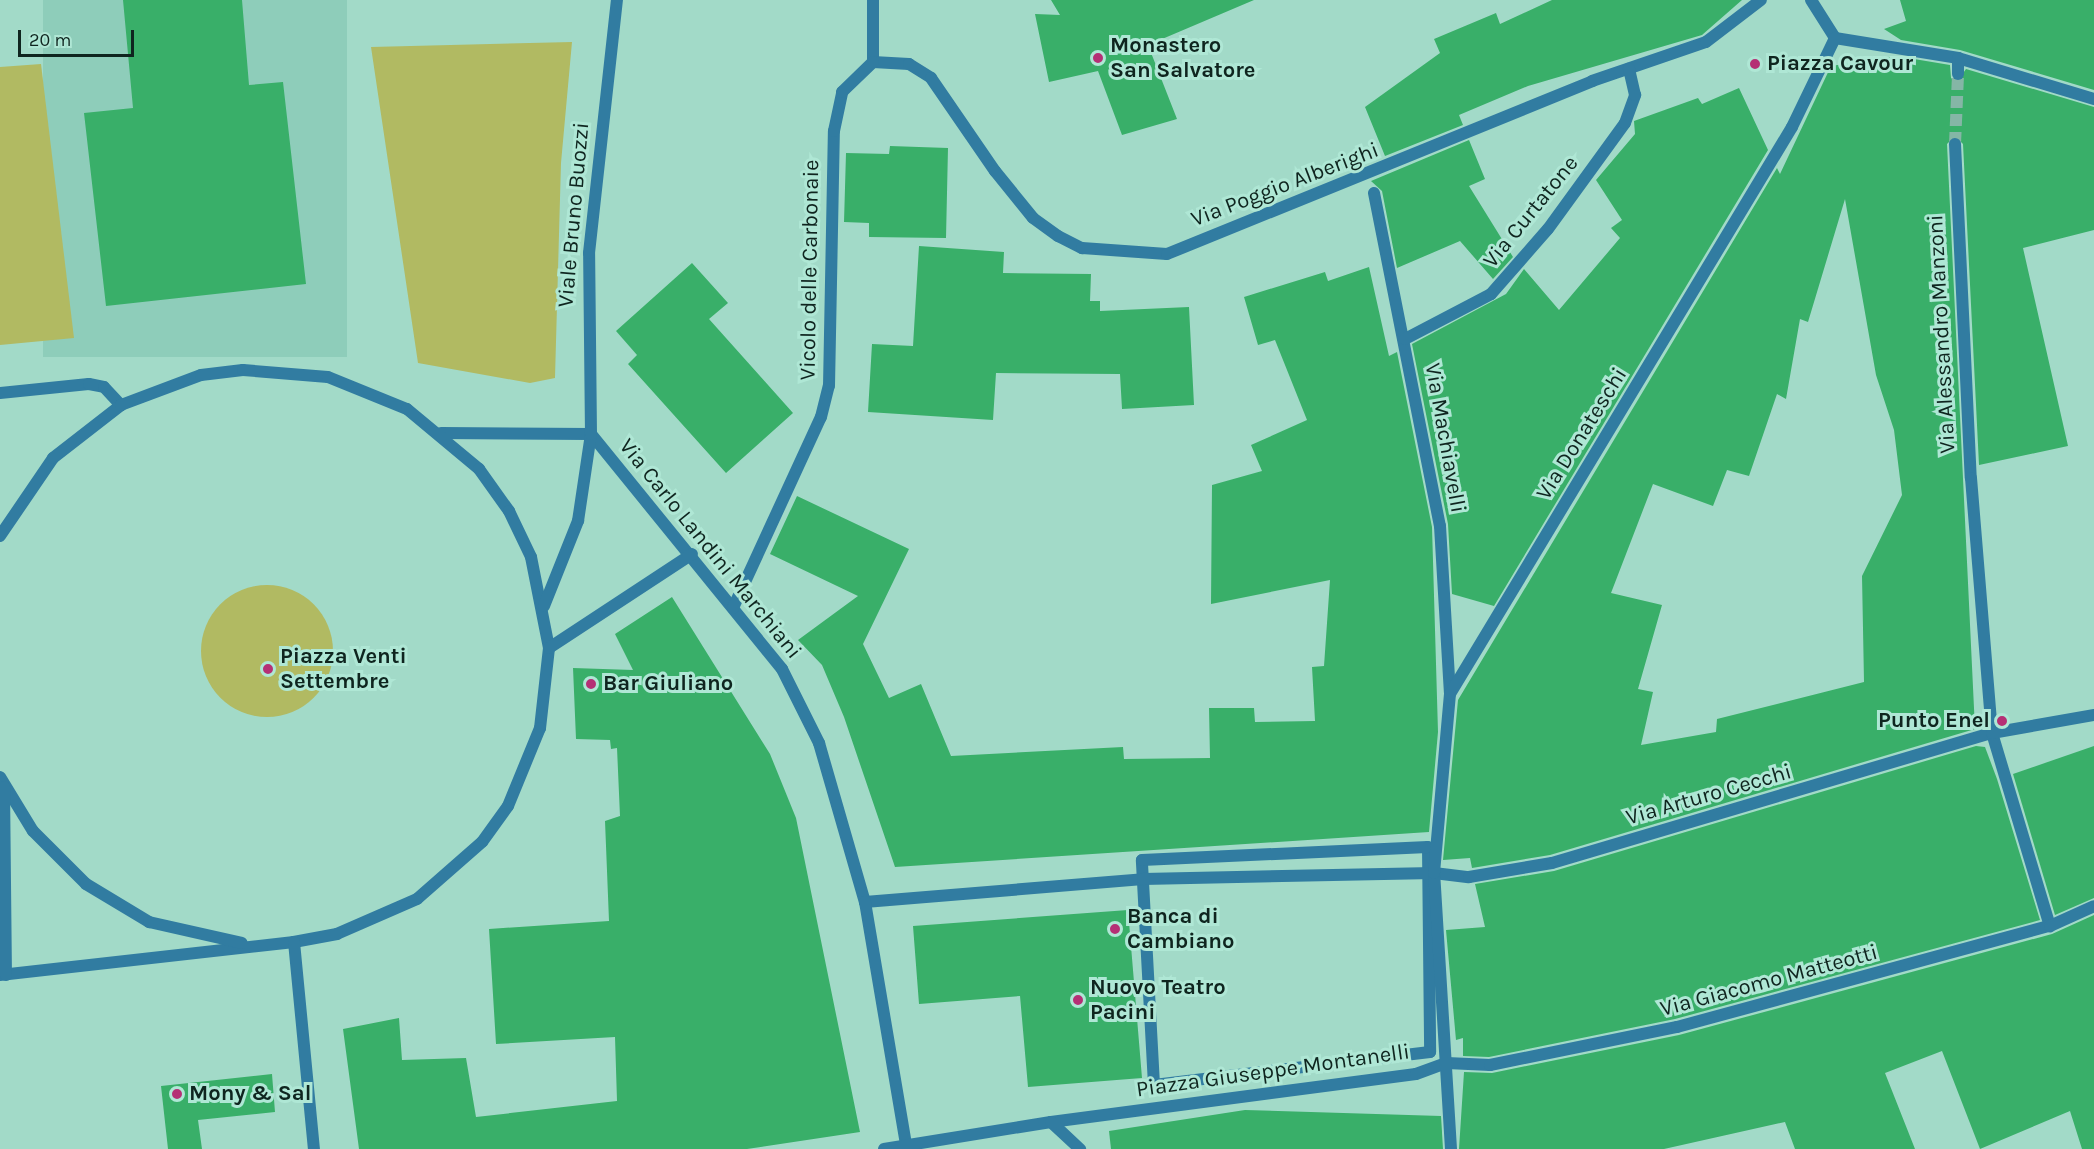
<!DOCTYPE html>
<html>
<head>
<meta charset="utf-8">
<style>
	body { margin:0 }
	#map { position:relative; width:2094px; height:1149px; overflow:hidden; background:#a2dac8; font-family:Karla,sans-serif }
	div>[style] { position:absolute }
	.built>* { inset:0; background:#8ecdba; transform-origin:0 0 }
	.green>* { inset:0; background:#b1ba62 }
	.round { border-radius:50% }
	.building>* { inset:0; background:#39af69 }
	.minor-tunnel>* { height:12px; margin-top:-6px; transform-origin:0; background:repeating-linear-gradient(90deg,#85b6a6 0 12px,transparent 0 18px) }
	.pedestrian>* { height:12px; margin:-6px; padding:0 6px; transform-origin:6px; border-radius:6px; background:#317ca1 }
	.minor>* { height:12px; margin:-6px; padding:0 6px; transform-origin:6px; border-radius:6px; background:#317ca1 }
	.tertiary>* { height:12px; margin:-6px; padding:0 6px; transform-origin:6px; border-radius:6px; background:#317ca1 }
	.dots>* { width:16px; height:16px; translate:-50% -50%; box-sizing:border-box; border:3px solid #afe7d5; border-radius:50% }
	span { translate:-50% -50%; white-space:nowrap; text-align:center; line-height:1.15; -webkit-text-stroke:6px #afe7d5; paint-order:stroke }
	.poi-label { font-size:22px; color:#0f251f; font-weight:700 }
	.left { translate:0 -50%; text-align:left }
	.right { translate:-100% -50%; text-align:right }
	.street-label { font-size:22px; color:#0f251f }
	.scale { position:absolute; left:18px; top:30px; width:116px; height:27px; box-sizing:border-box; border:3px solid #0f251f; border-top:0; padding-left:8px; font-size:18px; line-height:21px; white-space:nowrap; color:#0f251f; -webkit-text-stroke:4px #afe7d5; paint-order:stroke }
</style>
</head>
<body>
<div id="map">
	<div class="built">
		<div style="left:43px;top:0;width:304px;height:357px"></div>
	</div>
	<div class="green">
		<div style="clip-path:polygon(572px 42px,561px 163px,555px 378px,530px 383px,418px 363px,371px 47px)"></div>
		<div style="clip-path:polygon(41px 64px,74px 338px,0 345px,0 67px)"></div>
		<div class="round" style="left:201px;top:585px;width:132px;height:132px"></div>
	</div>
	<div class="building">
		<div style="clip-path:polygon(123px 0,242px 0,249px 85px,283px 82px,306px 284px,106px 306px,84px 113px,133px 108px)"></div>
		<div style="clip-path:polygon(1051px 0,1254px 0,1148px 45px,1177px 119px,1122px 135px,1098px 71px,1049px 82px,1035px 14px,1060px 15px)"></div>
		<div style="clip-path:polygon(1552px 0,1742px 0,1702px 35px,1528px 86px,1459px 115px,1463px 125px,1385px 156px,1365px 107px,1440px 53px,1434px 39px,1496px 13px,1500px 24px)"></div>
		<div style="clip-path:polygon(1900px 0,2094px 0,2094px 90px,1960px 50px,1901px 40px,1884px 29px,1906px 21px)"></div>
		<div style="clip-path:polygon(evenodd,1896px 56px,1950px 65px,1951px 78px,1957px 82px,1966px 69px,2094px 107px,2094px 230px,2023px 248px,2068px 446px,1979px 465px,1963px 144px,1955px 136px,1947px 144px,1975px 729px,1550px 855px,1472px 868px,1470px 858px,1443px 860px,1458px 700px,1777px 168px,1780px 174px,1831px 66px,1896px 56px,1845px 199px,1876px 375px,1894px 430px,1902px 495px,1862px 576px,1864px 682px,1717px 719px,1716px 732px,1641px 745px,1653px 692px,1638px 689px,1662px 605px,1611px 593px,1653px 484px,1713px 506px,1727px 470px,1749px 476px,1777px 394px,1786px 399px,1800px 319px,1808px 322px,1845px 199px)"></div>
		<div style="clip-path:polygon(1739px 88px,1768px 150px,1494px 606px,1452px 594px,1448px 524px,1412px 344px,1506px 294px,1524px 269px,1559px 310px,1620px 238px,1611px 228px,1622px 220px,1596px 180px,1635px 134px,1634px 121px,1698px 98px,1702px 104px)"></div>
		<div style="clip-path:polygon(1469px 140px,1485px 179px,1469px 186px,1513px 257px,1493px 279px,1460px 241px,1397px 268px,1382px 191px,1371px 181px)"></div>
		<div style="clip-path:polygon(890px 146px,948px 148px,946px 238px,869px 237px,869px 223px,844px 222px,846px 153px,889px 154px)"></div>
		<div style="clip-path:polygon(919px 246px,1004px 252px,1003px 273px,1091px 274px,1090px 301px,1100px 301px,1100px 311px,1189px 307px,1194px 405px,1122px 409px,1120px 374px,996px 373px,993px 420px,868px 412px,872px 344px,913px 346px)"></div>
		<div style="clip-path:polygon(692px 263px,728px 303px,709px 319px,793px 413px,726px 473px,628px 364px,637px 355px,616px 331px)"></div>
		<div style="clip-path:polygon(1369px 267px,1389px 356px,1397px 352px,1432px 527px,1438px 732px,1429px 832px,895px 867px,844px 717px,822px 665px,798px 640px,858px 596px,770px 554px,797px 496px,909px 549px,863px 644px,889px 698px,921px 684px,951px 756px,1123px 747px,1124px 759px,1210px 758px,1209px 708px,1254px 708px,1255px 722px,1315px 721px,1312px 667px,1324px 666px,1330px 580px,1211px 604px,1212px 485px,1262px 471px,1251px 445px,1307px 420px,1275px 340px,1258px 345px,1244px 297px,1325px 272px,1328px 281px)"></div>
		<div style="clip-path:polygon(672px 597px,770px 754px,796px 818px,860px 1132px,747px 1149px,359px 1149px,343px 1029px,399px 1018px,402px 1060px,466px 1058px,476px 1117px,617px 1101px,615px 1037px,496px 1044px,489px 929px,609px 921px,605px 821px,620px 816px,617px 748px,611px 749px,610px 740px,576px 739px,573px 668px,633px 670px,615px 634px)"></div>
		<div style="clip-path:polygon(1976px 746px,1985px 747px,1997px 779px,2040px 920px,1675px 1019px,1489px 1057px,1463px 1056px,1463px 1038px,1456px 1040px,1446px 930px,1485px 927px,1475px 884px,1554px 871px)"></div>
		<div style="clip-path:polygon(2094px 746px,2094px 898px,2055px 915px,2013px 774px)"></div>
		<div style="clip-path:polygon(1128px 910px,1142px 1078px,1028px 1087px,1020px 996px,919px 1004px,913px 926px)"></div>
		<div style="clip-path:polygon(2094px 915px,2094px 1149px,2082px 1149px,2070px 1111px,1980px 1149px,1942px 1051px,1885px 1073px,1915px 1149px,1795px 1149px,1785px 1122px,1664px 1149px,1459px 1149px,1464px 1072px,1492px 1073px,1679px 1035px,2052px 934px)"></div>
		<div style="clip-path:polygon(272px 1074px,275px 1112px,198px 1120px,202px 1149px,168px 1149px,161px 1086px)"></div>
		<div style="clip-path:polygon(1245px 1110px,1441px 1116px,1443px 1149px,1111px 1149px,1109px 1131px)"></div>
	</div>
	<div class="minor-tunnel">
		<div style="left:1955px;top:144px;width:70px;rotate:-87.5deg"></div>
	</div>
	<div class="pedestrian">
		<div style="left:1428px;top:847px;width:205px;rotate:89.4deg"></div>
		<div style="left:1430px;top:1052px;width:278px;rotate:173.2deg"></div>
		<div style="left:1154px;top:1085px;width:225px;rotate:-93.1deg"></div>
		<div style="left:1142px;top:860px;width:286px;rotate:-2.6deg"></div>
		<div style="left:865px;top:902px;width:279px;rotate:-4.7deg"></div>
		<div style="left:1143px;top:879px;width:291px;rotate:-1.2deg"></div>
	</div>
	<div class="minor">
		<div style="left:873px;top:0;width:62px;rotate:90deg"></div>
		<div style="left:1811px;top:0;width:45px;rotate:57.7deg"></div>
		<div style="left:1835px;top:38px;width:125px;rotate:9.2deg"></div>
		<div style="left:1958px;top:58px;width:142px;rotate:16.8deg"></div>
		<div style="left:873px;top:62px;width:36px;rotate:3deg"></div>
		<div style="left:909px;top:64px;width:26px;rotate:32deg"></div>
		<div style="left:931px;top:78px;width:113px;rotate:55.5deg"></div>
		<div style="left:995px;top:171px;width:60px;rotate:51deg"></div>
		<div style="left:1033px;top:218px;width:31px;rotate:36deg"></div>
		<div style="left:1058px;top:236px;width:27px;rotate:27deg"></div>
		<div style="left:1082px;top:248px;width:85px;rotate:4deg"></div>
		<div style="left:1167px;top:254px;width:459px;rotate:-22.1deg"></div>
		<div style="left:1592px;top:81px;width:120px;rotate:-18.9deg"></div>
		<div style="left:1706px;top:42px;width:69px;rotate:-37.4deg"></div>
		<div style="left:1958px;top:74px;width:16px;rotate:-90deg"></div>
		<div style="left:1955px;top:144px;width:334px;rotate:87.3deg"></div>
		<div style="left:1971px;top:478px;width:256px;rotate:85.3deg"></div>
		<div style="left:1992px;top:733px;width:202px;rotate:73.3deg"></div>
		<div style="left:1374px;top:193px;width:339px;rotate:78.8deg"></div>
		<div style="left:1440px;top:526px;width:167px;rotate:86.6deg"></div>
		<div style="left:1405px;top:339px;width:97px;rotate:-27.6deg"></div>
		<div style="left:1491px;top:294px;width:86px;rotate:-48.8deg"></div>
		<div style="left:1548px;top:229px;width:131px;rotate:-54deg"></div>
		<div style="left:1625px;top:123px;width:30px;rotate:-70deg"></div>
		<div style="left:1635px;top:95px;width:27px;rotate:-103deg"></div>
		<div style="left:0;top:393px;width:89px;rotate:-5.8deg"></div>
		<div style="left:89px;top:384px;width:15px;rotate:11deg"></div>
		<div style="left:104px;top:387px;width:25px;rotate:47deg"></div>
		<div style="left:441px;top:433px;width:150px;rotate:0.4deg"></div>
		<div style="left:591px;top:434px;width:303px;rotate:50.9deg"></div>
		<div style="left:782px;top:669px;width:83px;rotate:63.4deg"></div>
		<div style="left:819px;top:743px;width:166px;rotate:73.9deg"></div>
		<div style="left:865px;top:902px;width:246px;rotate:80.4deg"></div>
		<div style="left:0;top:536px;width:94px;rotate:-55.8deg"></div>
		<div style="left:53px;top:458px;width:86px;rotate:-37.9deg"></div>
		<div style="left:121px;top:405px;width:85px;rotate:-20.6deg"></div>
		<div style="left:201px;top:375px;width:42px;rotate:-6.8deg"></div>
		<div style="left:243px;top:370px;width:85px;rotate:4.7deg"></div>
		<div style="left:328px;top:377px;width:85px;rotate:22.1deg"></div>
		<div style="left:407px;top:409px;width:94px;rotate:39.8deg"></div>
		<div style="left:479px;top:469px;width:52px;rotate:54.5deg"></div>
		<div style="left:509px;top:511px;width:51px;rotate:64.4deg"></div>
		<div style="left:531px;top:557px;width:93px;rotate:78.8deg"></div>
		<div style="left:549px;top:648px;width:81px;rotate:96.4deg"></div>
		<div style="left:540px;top:728px;width:84px;rotate:112.3deg"></div>
		<div style="left:508px;top:806px;width:44px;rotate:125.8deg"></div>
		<div style="left:482px;top:842px;width:86px;rotate:138.8deg"></div>
		<div style="left:417px;top:899px;width:87px;rotate:156.4deg"></div>
		<div style="left:337px;top:934px;width:44px;rotate:169.5deg"></div>
		<div style="left:294px;top:942px;width:296px;rotate:173.6deg"></div>
		<div style="left:544px;top:606px;width:92px;rotate:-68.2deg"></div>
		<div style="left:578px;top:521px;width:88px;rotate:-81.5deg"></div>
		<div style="left:591px;top:434px;width:181px;rotate:-90.6deg"></div>
		<div style="left:589px;top:253px;width:255px;rotate:-83.7deg"></div>
		<div style="left:733px;top:608px;width:210px;rotate:-65.3deg"></div>
		<div style="left:821px;top:417px;width:32px;rotate:-76deg"></div>
		<div style="left:829px;top:386px;width:255px;rotate:-88.9deg"></div>
		<div style="left:834px;top:131px;width:40px;rotate:-78deg"></div>
		<div style="left:842px;top:92px;width:43px;rotate:-44.1deg"></div>
		<div style="left:549px;top:648px;width:171px;rotate:-33.3deg"></div>
		<div style="left:0;top:777px;width:63px;rotate:58.6deg"></div>
		<div style="left:33px;top:831px;width:75px;rotate:45deg"></div>
		<div style="left:86px;top:884px;width:74px;rotate:31.1deg"></div>
		<div style="left:149px;top:922px;width:95px;rotate:12.7deg"></div>
		<div style="left:4px;top:787px;width:188px;rotate:89.4deg"></div>
		<div style="left:1434px;top:873px;width:35px;rotate:7deg"></div>
		<div style="left:1469px;top:877px;width:84px;rotate:-9.6deg"></div>
		<div style="left:1552px;top:863px;width:459px;rotate:-16.5deg"></div>
		<div style="left:1992px;top:733px;width:104px;rotate:-10deg"></div>
		<div style="left:294px;top:942px;width:208px;rotate:84.5deg"></div>
		<div style="left:1051px;top:1122px;width:368px;rotate:-7.5deg"></div>
		<div style="left:1416px;top:1074px;width:33px;rotate:-20deg"></div>
		<div style="left:1447px;top:1063px;width:43px;rotate:2.7deg"></div>
		<div style="left:1490px;top:1065px;width:191px;rotate:-11.5deg"></div>
		<div style="left:1677px;top:1027px;width:386px;rotate:-15.2deg"></div>
		<div style="left:2050px;top:926px;width:48px;rotate:-24.4deg"></div>
		<div style="left:1451px;top:1149px;width:277px;rotate:-93.5deg"></div>
		<div style="left:1434px;top:873px;width:180px;rotate:-84.9deg"></div>
		<div style="left:1450px;top:694px;width:662px;rotate:-58.9deg"></div>
		<div style="left:1792px;top:127px;width:99px;rotate:-64.2deg"></div>
	</div>
	<div class="tertiary">
		<div style="left:884px;top:1149px;width:169px;rotate:-9.2deg"></div>
		<div style="left:1051px;top:1122px;width:40px;rotate:43deg"></div>
	</div>
	<div class="dots">
		<div style="left:1098px;top:58px;background:#b53075"></div>
		<div style="left:1755px;top:64px;background:#b53075"></div>
		<div style="left:268px;top:669px;background:#b53075"></div>
		<div style="left:591px;top:684px;background:#b53075"></div>
		<div style="left:2002px;top:721px;background:#b53075"></div>
		<div style="left:1115px;top:929px;background:#b53075"></div>
		<div style="left:1078px;top:1000px;background:#b53075"></div>
		<div style="left:177px;top:1094px;background:#b53075"></div>
	</div>
	<div class="poi-label">
		<span class="left" style="left:1110px;top:58px">Monastero<br>San Salvatore</span>
		<span class="left" style="left:1767px;top:64px">Piazza Cavour</span>
		<span class="left" style="left:280px;top:669px">Piazza Venti<br>Settembre</span>
		<span class="left" style="left:603px;top:684px">Bar Giuliano</span>
		<span class="right" style="left:1990px;top:721px">Punto Enel</span>
		<span class="left" style="left:1127px;top:929px">Banca di<br>Cambiano</span>
		<span class="left" style="left:1090px;top:1000px">Nuovo Teatro<br>Pacini</span>
		<span class="left" style="left:189px;top:1094px">Mony &amp; Sal</span>
	</div>
	<div class="street-label">
		<span style="left:1285px;top:185px;rotate:-21deg">Via Poggio Alberighi</span>
		<span style="left:1531px;top:212px;rotate:-51deg">Via Curtatone</span>
		<span style="left:574px;top:215px;rotate:-85deg">Viale Bruno Buozzi</span>
		<span style="left:810px;top:270px;rotate:-89deg">Vicolo delle Carbonaie</span>
		<span style="left:1942px;top:334px;rotate:-93deg">Via Alessandro Manzoni</span>
		<span style="left:1582px;top:434px;rotate:-58deg">Via Donateschi</span>
		<span style="left:1445px;top:438px;rotate:80deg">Via Machiavelli</span>
		<span style="left:710px;top:549px;rotate:51deg">Via Carlo Landini Marchiani</span>
		<span style="left:1709px;top:795px;rotate:-16deg">Via Arturo Cecchi</span>
		<span style="left:1769px;top:981px;rotate:-15deg">Via Giacomo Matteotti</span>
		<span style="left:1273px;top:1071px;rotate:-8deg">Piazza Giuseppe Montanelli</span>
	</div>
	<div class="scale">20 m</div>
</div>
</body>
</html>
